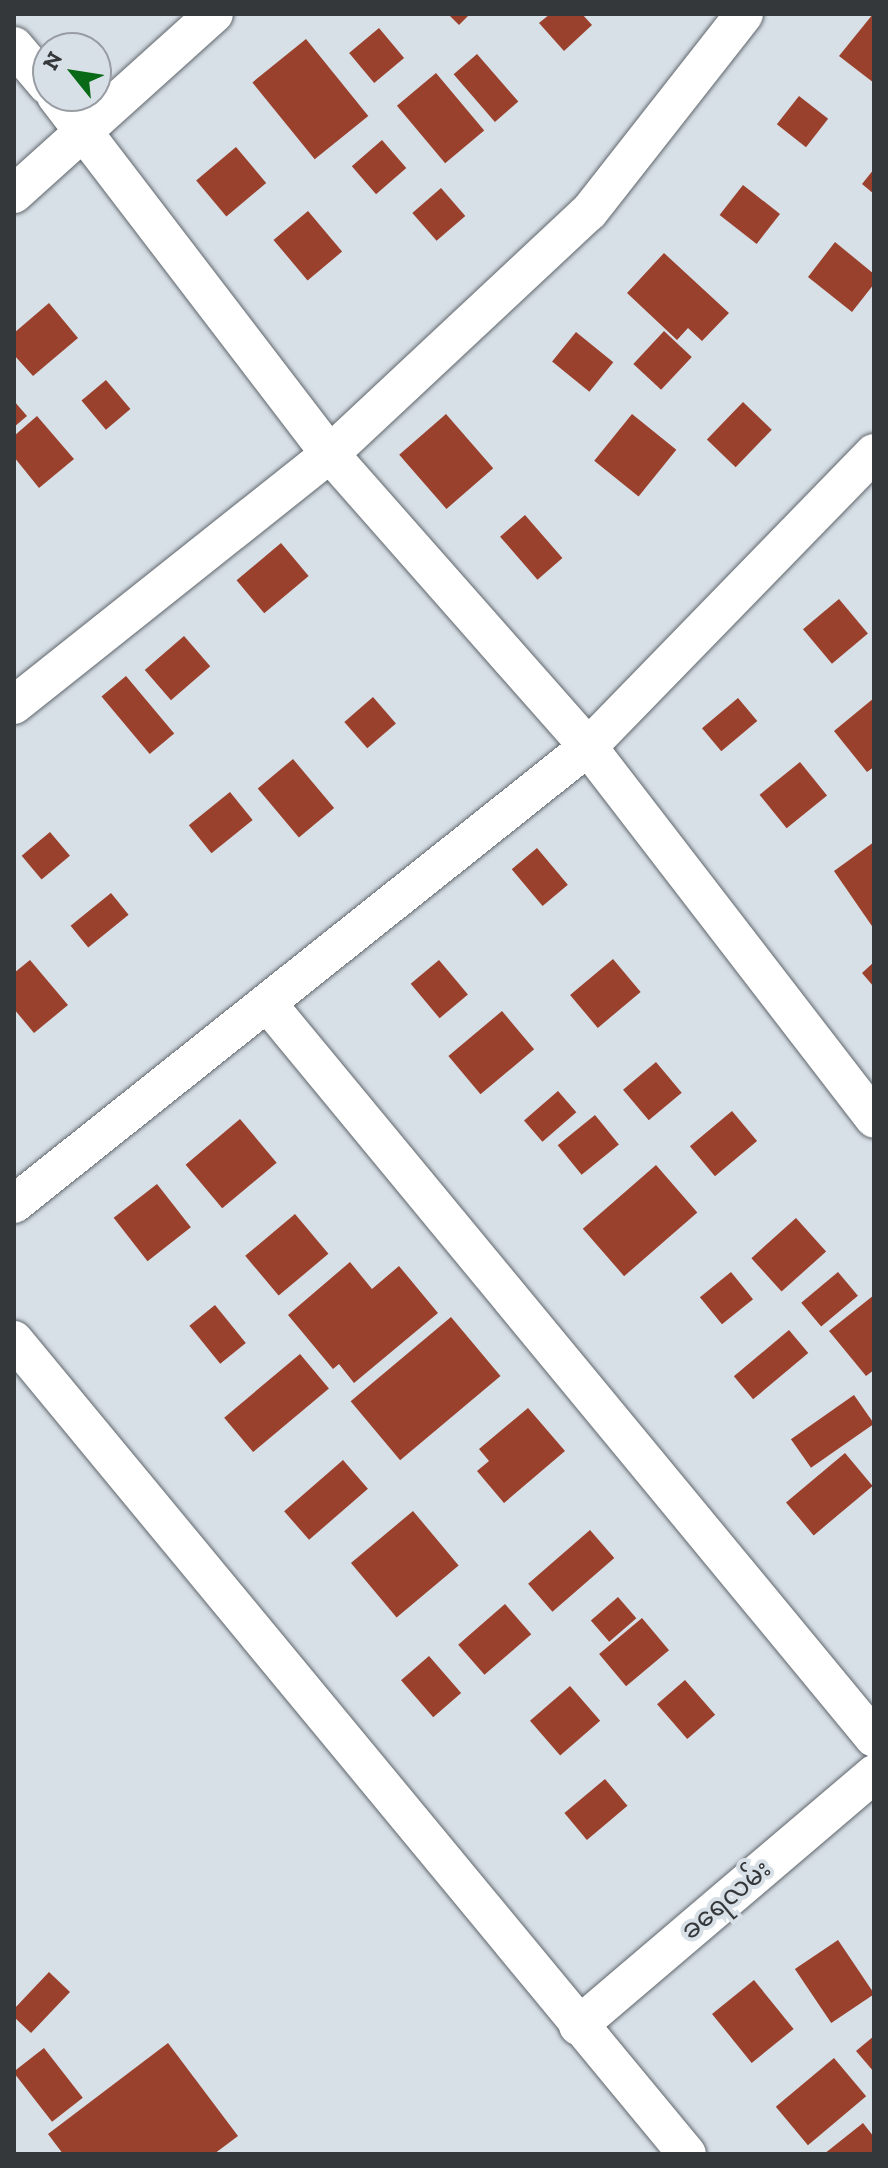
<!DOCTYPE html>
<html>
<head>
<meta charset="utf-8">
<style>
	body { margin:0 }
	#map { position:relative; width:888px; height:2168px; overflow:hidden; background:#d8e0e7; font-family:"Zilla Slab","Noto Sans Myanmar",serif }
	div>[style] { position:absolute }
	.building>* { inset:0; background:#9a412d; transform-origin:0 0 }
	.roads { filter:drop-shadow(0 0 2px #5f666c) drop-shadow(0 0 2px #5f666c) }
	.minor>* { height:38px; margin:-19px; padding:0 19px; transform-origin:19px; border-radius:19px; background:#fff }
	span { translate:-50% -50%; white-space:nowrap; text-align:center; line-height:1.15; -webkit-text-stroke:8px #d8e0e7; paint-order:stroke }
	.street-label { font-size:26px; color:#35383b }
	.frame { position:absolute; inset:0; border:16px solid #35383b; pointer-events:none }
	.north { position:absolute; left:32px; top:32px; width:80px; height:80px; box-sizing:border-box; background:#d8e0e7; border:2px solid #979da2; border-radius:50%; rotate:300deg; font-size:22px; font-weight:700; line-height:32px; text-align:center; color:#35383b }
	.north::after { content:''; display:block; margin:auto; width:28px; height:36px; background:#086a16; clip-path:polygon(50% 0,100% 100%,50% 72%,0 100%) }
</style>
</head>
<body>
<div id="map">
	<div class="building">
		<div style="clip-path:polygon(448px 14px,470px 14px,459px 25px)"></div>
		<div style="clip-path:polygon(550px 14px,582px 14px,592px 25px,564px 51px,539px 23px)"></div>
		<div style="clip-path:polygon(873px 14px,874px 14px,874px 83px,839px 56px)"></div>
		<div style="left:379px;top:28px;width:39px;height:39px;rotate:50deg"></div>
		<div style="left:306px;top:39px;width:99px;height:69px;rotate:51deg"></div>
		<div style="left:477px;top:54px;width:63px;height:31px;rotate:49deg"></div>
		<div style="left:436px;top:73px;width:75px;height:51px;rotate:50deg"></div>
		<div style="left:799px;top:96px;width:37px;height:36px;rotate:38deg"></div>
		<div style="left:382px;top:140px;width:37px;height:40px;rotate:49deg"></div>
		<div style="left:236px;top:147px;width:47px;height:52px;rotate:50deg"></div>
		<div style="clip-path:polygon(874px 169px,874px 194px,862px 184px)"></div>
		<div style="left:743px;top:185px;width:47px;height:38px;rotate:38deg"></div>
		<div style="left:441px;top:188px;width:37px;height:38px;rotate:49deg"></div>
		<div style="left:308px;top:211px;width:53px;height:45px;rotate:50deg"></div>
		<div style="clip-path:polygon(835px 242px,874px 274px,874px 284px,852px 312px,808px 277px)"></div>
		<div style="clip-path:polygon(664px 253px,729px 313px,702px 341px,688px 328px,677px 340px,627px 293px)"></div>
		<div style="clip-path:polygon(49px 303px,78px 338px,33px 376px,14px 355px,14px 333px)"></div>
		<div style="left:664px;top:331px;width:38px;height:45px;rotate:43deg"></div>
		<div style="left:576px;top:332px;width:48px;height:38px;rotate:39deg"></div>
		<div style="left:106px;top:380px;width:38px;height:32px;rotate:50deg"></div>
		<div style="clip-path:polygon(14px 401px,27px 416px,14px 427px)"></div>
		<div style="left:743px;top:402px;width:40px;height:52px;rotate:44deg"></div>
		<div style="left:446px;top:414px;width:72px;height:62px;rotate:49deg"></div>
		<div style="left:632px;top:414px;width:57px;height:60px;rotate:39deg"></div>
		<div style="clip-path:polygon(37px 416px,74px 459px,39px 488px,14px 457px,14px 436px)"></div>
		<div style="left:525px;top:515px;width:57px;height:33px;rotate:49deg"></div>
		<div style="left:281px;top:543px;width:43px;height:58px;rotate:50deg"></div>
		<div style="left:839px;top:599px;width:45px;height:47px;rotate:50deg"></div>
		<div style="left:184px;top:636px;width:40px;height:52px;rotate:49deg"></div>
		<div style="left:126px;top:676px;width:75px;height:32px;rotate:50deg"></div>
		<div style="left:373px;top:697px;width:35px;height:38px;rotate:49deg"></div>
		<div style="left:738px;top:698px;width:30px;height:47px;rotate:50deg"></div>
		<div style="clip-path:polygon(874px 698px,874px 767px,867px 772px,834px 731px)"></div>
		<div style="left:293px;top:759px;width:64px;height:46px;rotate:50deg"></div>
		<div style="left:800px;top:762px;width:43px;height:52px;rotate:51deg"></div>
		<div style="left:230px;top:792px;width:36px;height:53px;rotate:51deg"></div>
		<div style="left:50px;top:832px;width:31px;height:37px;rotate:50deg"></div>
		<div style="clip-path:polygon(874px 842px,874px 929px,834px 871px)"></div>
		<div style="left:537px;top:848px;width:48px;height:33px;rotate:50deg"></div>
		<div style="left:111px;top:893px;width:28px;height:52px;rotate:51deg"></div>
		<div style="left:613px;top:959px;width:43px;height:56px;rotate:50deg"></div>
		<div style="clip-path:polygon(30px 960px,68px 1005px,34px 1033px,14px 1009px,14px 973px)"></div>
		<div style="left:439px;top:960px;width:45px;height:37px;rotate:50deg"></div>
		<div style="clip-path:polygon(874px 962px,874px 987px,862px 973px)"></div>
		<div style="left:502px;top:1011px;width:50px;height:70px;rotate:50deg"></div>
		<div style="left:656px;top:1062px;width:40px;height:43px;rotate:50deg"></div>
		<div style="left:558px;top:1091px;width:28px;height:45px;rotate:49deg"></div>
		<div style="left:732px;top:1111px;width:39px;height:55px;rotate:50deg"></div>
		<div style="left:595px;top:1115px;width:38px;height:48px;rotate:51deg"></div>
		<div style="left:240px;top:1119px;width:57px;height:71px;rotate:50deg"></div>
		<div style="left:656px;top:1165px;width:63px;height:97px;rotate:49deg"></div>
		<div style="left:157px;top:1184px;width:55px;height:55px;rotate:52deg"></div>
		<div style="left:295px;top:1214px;width:52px;height:65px;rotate:50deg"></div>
		<div style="left:796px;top:1218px;width:45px;height:60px;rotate:48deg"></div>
		<div style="clip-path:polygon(350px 1262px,372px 1289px,399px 1266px,438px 1313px,354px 1383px,339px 1364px,333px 1369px,288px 1315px)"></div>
		<div style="left:731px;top:1272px;width:35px;height:40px;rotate:51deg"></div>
		<div style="left:838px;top:1272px;width:31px;height:48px;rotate:50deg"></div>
		<div style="clip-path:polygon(874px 1295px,874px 1370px,866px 1376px,829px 1331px)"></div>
		<div style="left:215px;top:1305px;width:49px;height:33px;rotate:51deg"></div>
		<div style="left:451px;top:1317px;width:77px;height:131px;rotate:50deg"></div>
		<div style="left:789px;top:1330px;width:30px;height:72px;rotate:50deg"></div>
		<div style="left:300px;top:1354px;width:45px;height:99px;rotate:50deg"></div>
		<div style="left:854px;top:1395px;width:35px;height:77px;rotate:55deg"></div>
		<div style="clip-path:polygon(528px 1408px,565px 1451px,504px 1503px,477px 1471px,489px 1461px,479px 1449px)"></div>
		<div style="left:845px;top:1453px;width:43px;height:77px;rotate:50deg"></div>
		<div style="left:343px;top:1460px;width:38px;height:78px;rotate:49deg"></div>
		<div style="left:413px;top:1511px;width:71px;height:81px;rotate:50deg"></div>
		<div style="left:590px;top:1530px;width:37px;height:82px;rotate:49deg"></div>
		<div style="left:618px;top:1597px;width:28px;height:36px;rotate:49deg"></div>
		<div style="left:505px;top:1604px;width:40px;height:62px;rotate:49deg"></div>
		<div style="left:642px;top:1618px;width:42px;height:56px;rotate:50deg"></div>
		<div style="left:429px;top:1656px;width:49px;height:37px;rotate:49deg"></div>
		<div style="left:685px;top:1680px;width:46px;height:37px;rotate:49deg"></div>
		<div style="left:570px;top:1686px;width:46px;height:53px;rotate:49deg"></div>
		<div style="left:605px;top:1779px;width:35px;height:53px;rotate:50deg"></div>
		<div style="left:838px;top:1940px;width:65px;height:52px;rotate:56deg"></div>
		<div style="clip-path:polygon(49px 1972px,70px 1992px,31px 2033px,14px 2017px,14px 2009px)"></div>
		<div style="left:754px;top:1980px;width:63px;height:54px;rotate:51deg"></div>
		<div style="clip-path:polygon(874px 2036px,874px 2072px,856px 2051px)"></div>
		<div style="clip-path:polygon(168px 2043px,238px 2136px,214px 2154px,63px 2154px,48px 2134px)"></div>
		<div style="left:44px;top:2048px;width:63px;height:39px;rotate:52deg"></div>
		<div style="left:834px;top:2058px;width:50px;height:76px;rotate:50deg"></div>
		<div style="clip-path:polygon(863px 2123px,874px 2137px,874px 2154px,824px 2154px)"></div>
	</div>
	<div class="roads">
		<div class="minor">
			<div style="left:14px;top:46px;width:52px;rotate:49.6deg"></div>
			<div style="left:56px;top:96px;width:451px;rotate:52.6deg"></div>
			<div style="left:330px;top:454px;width:390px;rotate:48.6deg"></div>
			<div style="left:588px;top:747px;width:469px;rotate:52.4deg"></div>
			<div style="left:14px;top:194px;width:269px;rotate:-42deg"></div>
			<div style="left:14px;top:705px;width:404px;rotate:-38.5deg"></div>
			<div style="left:330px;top:454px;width:354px;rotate:-43.1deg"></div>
			<div style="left:589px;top:212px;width:251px;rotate:-51.9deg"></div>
			<div style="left:267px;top:1003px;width:953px;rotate:50.45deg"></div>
			<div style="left:14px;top:1204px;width:734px;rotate:-38.53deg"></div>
			<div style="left:588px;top:747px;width:410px;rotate:-45.8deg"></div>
			<div style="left:14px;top:1340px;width:1056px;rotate:50.42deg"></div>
			<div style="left:578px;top:2026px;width:389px;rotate:-40.4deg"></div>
		</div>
	</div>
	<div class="street-label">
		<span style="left:726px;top:1900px;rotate:-40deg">ခရေလမ်း</span>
	</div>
	<div class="frame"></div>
	<div class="north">N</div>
</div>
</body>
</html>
